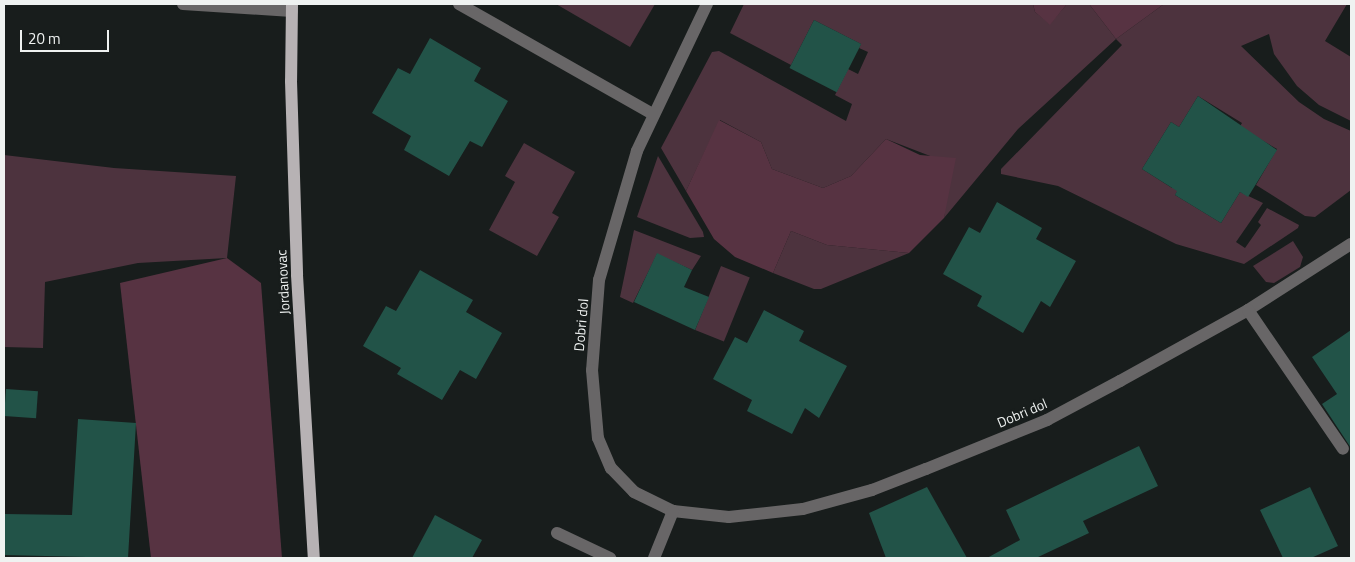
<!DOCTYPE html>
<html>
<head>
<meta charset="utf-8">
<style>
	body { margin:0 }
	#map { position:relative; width:1355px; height:562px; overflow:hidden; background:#181d1c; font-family:"Titillium Web",sans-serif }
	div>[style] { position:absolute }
	.green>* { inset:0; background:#4d333e; transform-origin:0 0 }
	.forest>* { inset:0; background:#573342 }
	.building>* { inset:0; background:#225348; transform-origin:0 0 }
	.minor>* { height:12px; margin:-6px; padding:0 6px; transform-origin:6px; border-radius:6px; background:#686667 }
	.major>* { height:12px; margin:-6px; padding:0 6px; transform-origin:6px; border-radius:6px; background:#b7b2b4 }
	span { translate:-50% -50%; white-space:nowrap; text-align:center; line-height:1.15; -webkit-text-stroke:4.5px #181d1c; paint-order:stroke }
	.street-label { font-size:14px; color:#eff2f1 }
	.frame { position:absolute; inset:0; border:5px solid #eff2f1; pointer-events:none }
	.scale { position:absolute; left:20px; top:30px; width:89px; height:22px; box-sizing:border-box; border:2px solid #eff2f1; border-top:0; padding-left:6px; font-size:15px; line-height:18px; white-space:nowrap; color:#eff2f1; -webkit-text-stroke:4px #181d1c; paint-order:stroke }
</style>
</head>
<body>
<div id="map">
	<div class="green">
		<div style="clip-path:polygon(556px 4px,655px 4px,630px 47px)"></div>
		<div style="clip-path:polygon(744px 4px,1033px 4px,1035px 12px,1050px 24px,1067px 4px,1089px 4px,1116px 39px,1164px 4px,1347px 4px,1325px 41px,1351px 57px,1351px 121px,1319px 105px,1297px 86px,1274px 54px,1269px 34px,1241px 46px,1299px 102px,1324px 119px,1351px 131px,1351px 190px,1315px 217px,1305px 216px,1256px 185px,1277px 149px,1246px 131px,1233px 138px,1242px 123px,1198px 96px,1179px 127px,1171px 122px,1142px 169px,1172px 188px,1184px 180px,1175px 195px,1221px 223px,1240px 192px,1263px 203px,1236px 242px,1245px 248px,1261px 225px,1258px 222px,1267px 208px,1299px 225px,1298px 228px,1244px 264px,1176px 244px,1058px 186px,1001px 174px,1001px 169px,1122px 45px,1116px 39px,1018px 129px,944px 218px,946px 198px,938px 159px,886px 139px,851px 176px,823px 188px,772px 169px,761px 142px,720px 120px,686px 191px,661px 148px,712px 52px,719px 51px,846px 121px,852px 104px,835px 95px,848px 69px,858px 74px,868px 52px,859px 48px,861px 44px,814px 20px,791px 65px,730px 33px)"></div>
		<div style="clip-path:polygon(524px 143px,575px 172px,552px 213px,559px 217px,537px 256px,489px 230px,515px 182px,505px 176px)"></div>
		<div style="clip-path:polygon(4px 155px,114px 168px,236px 176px,227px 258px,138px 263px,45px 282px,43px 348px,4px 347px)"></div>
		<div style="clip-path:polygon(658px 156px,703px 232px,704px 237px,690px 238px,637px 217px)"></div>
		<div style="clip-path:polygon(634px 230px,701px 256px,692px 270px,657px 254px,633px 303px,620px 297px)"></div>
		<div style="clip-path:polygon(791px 231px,827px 245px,909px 253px,821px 289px,814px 289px,773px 273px)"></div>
		<div style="clip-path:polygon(1293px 241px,1303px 257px,1300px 267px,1274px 283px,1266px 282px,1253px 266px)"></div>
		<div style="left:721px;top:266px;width:31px;height:69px;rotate:22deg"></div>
	</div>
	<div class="forest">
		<div style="clip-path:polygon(1033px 4px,1067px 4px,1050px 25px,1035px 12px)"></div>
		<div style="clip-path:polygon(1089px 4px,1164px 4px,1116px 39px)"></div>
		<div style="clip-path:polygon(719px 120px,761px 142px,772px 169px,823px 188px,851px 176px,886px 139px,920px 155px,956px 158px,944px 218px,909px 253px,827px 245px,791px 231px,773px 273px,735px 257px,714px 239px,686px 191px)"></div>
		<div style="clip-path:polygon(227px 258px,261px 283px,282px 558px,151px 558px,120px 283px)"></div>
	</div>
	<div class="building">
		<div style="left:814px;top:20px;width:53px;height:54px;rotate:27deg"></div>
		<div style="clip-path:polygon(430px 38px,481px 68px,474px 81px,508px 101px,482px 147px,470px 141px,449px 176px,404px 150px,411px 136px,372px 113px,398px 68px,410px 74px)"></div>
		<div style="clip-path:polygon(1198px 96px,1277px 150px,1248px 197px,1240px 192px,1221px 223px,1175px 195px,1177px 191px,1142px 169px,1171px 122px,1179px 127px)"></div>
		<div style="clip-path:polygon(997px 202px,1042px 228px,1036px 239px,1076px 261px,1050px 307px,1041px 301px,1023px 333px,977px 306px,982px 296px,943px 274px,969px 227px,980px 233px)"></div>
		<div style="clip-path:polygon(657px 253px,692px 270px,684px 287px,709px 297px,695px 330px,634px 302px)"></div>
		<div style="clip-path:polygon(420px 270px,473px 300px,466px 312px,502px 333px,476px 379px,460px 370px,442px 400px,397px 374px,401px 368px,363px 346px,386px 306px,396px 311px)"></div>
		<div style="clip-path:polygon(764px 310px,804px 331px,799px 341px,847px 366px,819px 418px,805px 408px,792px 434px,747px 411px,752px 400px,713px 379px,735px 337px,747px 343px)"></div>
		<div style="clip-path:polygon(1351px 330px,1351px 448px,1322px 404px,1337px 394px,1312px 357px)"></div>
		<div style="left:6px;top:389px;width:32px;height:27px;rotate:4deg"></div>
		<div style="clip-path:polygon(78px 419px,136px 423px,128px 558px,4px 555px,4px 514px,72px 515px)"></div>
		<div style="clip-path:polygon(1139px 446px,1158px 486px,1083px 521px,1089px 533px,1036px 558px,987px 558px,1020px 540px,1006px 510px)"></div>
		<div style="clip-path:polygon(927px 487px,967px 558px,886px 558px,869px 513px)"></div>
		<div style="clip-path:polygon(1310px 487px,1338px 546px,1311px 558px,1283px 558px,1260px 510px)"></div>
		<div style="clip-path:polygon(435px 515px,482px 540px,472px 558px,412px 558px)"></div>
	</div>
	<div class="minor">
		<div style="left:183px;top:4px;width:109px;rotate:3.7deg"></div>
		<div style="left:459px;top:4px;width:223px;rotate:29.6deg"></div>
		<div style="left:707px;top:4px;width:163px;rotate:115.5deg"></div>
		<div style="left:637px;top:151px;width:134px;rotate:106.4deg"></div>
		<div style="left:599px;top:280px;width:90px;rotate:94.4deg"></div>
		<div style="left:592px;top:370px;width:68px;rotate:85deg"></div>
		<div style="left:598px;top:438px;width:33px;rotate:67deg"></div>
		<div style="left:611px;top:468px;width:33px;rotate:46deg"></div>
		<div style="left:634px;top:492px;width:43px;rotate:26deg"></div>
		<div style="left:673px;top:511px;width:56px;rotate:6.1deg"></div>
		<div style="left:729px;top:517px;width:74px;rotate:-6.2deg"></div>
		<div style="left:803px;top:509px;width:72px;rotate:-15.4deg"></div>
		<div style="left:872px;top:490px;width:58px;rotate:-21.3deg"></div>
		<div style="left:926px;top:469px;width:131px;rotate:-22deg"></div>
		<div style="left:1047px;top:420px;width:83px;rotate:-28.1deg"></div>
		<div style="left:1120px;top:381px;width:146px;rotate:-29deg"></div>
		<div style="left:1248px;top:310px;width:122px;rotate:-32.7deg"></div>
		<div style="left:1248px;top:310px;width:168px;rotate:55.6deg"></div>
		<div style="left:557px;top:533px;width:59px;rotate:25.3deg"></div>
		<div style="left:654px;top:558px;width:51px;rotate:-68deg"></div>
	</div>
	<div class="major">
		<div style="left:292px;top:4px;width:77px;rotate:90.7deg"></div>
		<div style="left:291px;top:81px;width:194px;rotate:88.2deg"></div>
		<div style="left:297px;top:275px;width:284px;rotate:86.6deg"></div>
	</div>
	<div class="street-label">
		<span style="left:283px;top:282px;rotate:-93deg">Jordanovac</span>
		<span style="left:581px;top:325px;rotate:-85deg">Dobri dol</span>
		<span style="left:1022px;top:413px;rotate:-23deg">Dobri dol</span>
	</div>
	<div class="frame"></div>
	<div class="scale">20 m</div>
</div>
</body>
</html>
